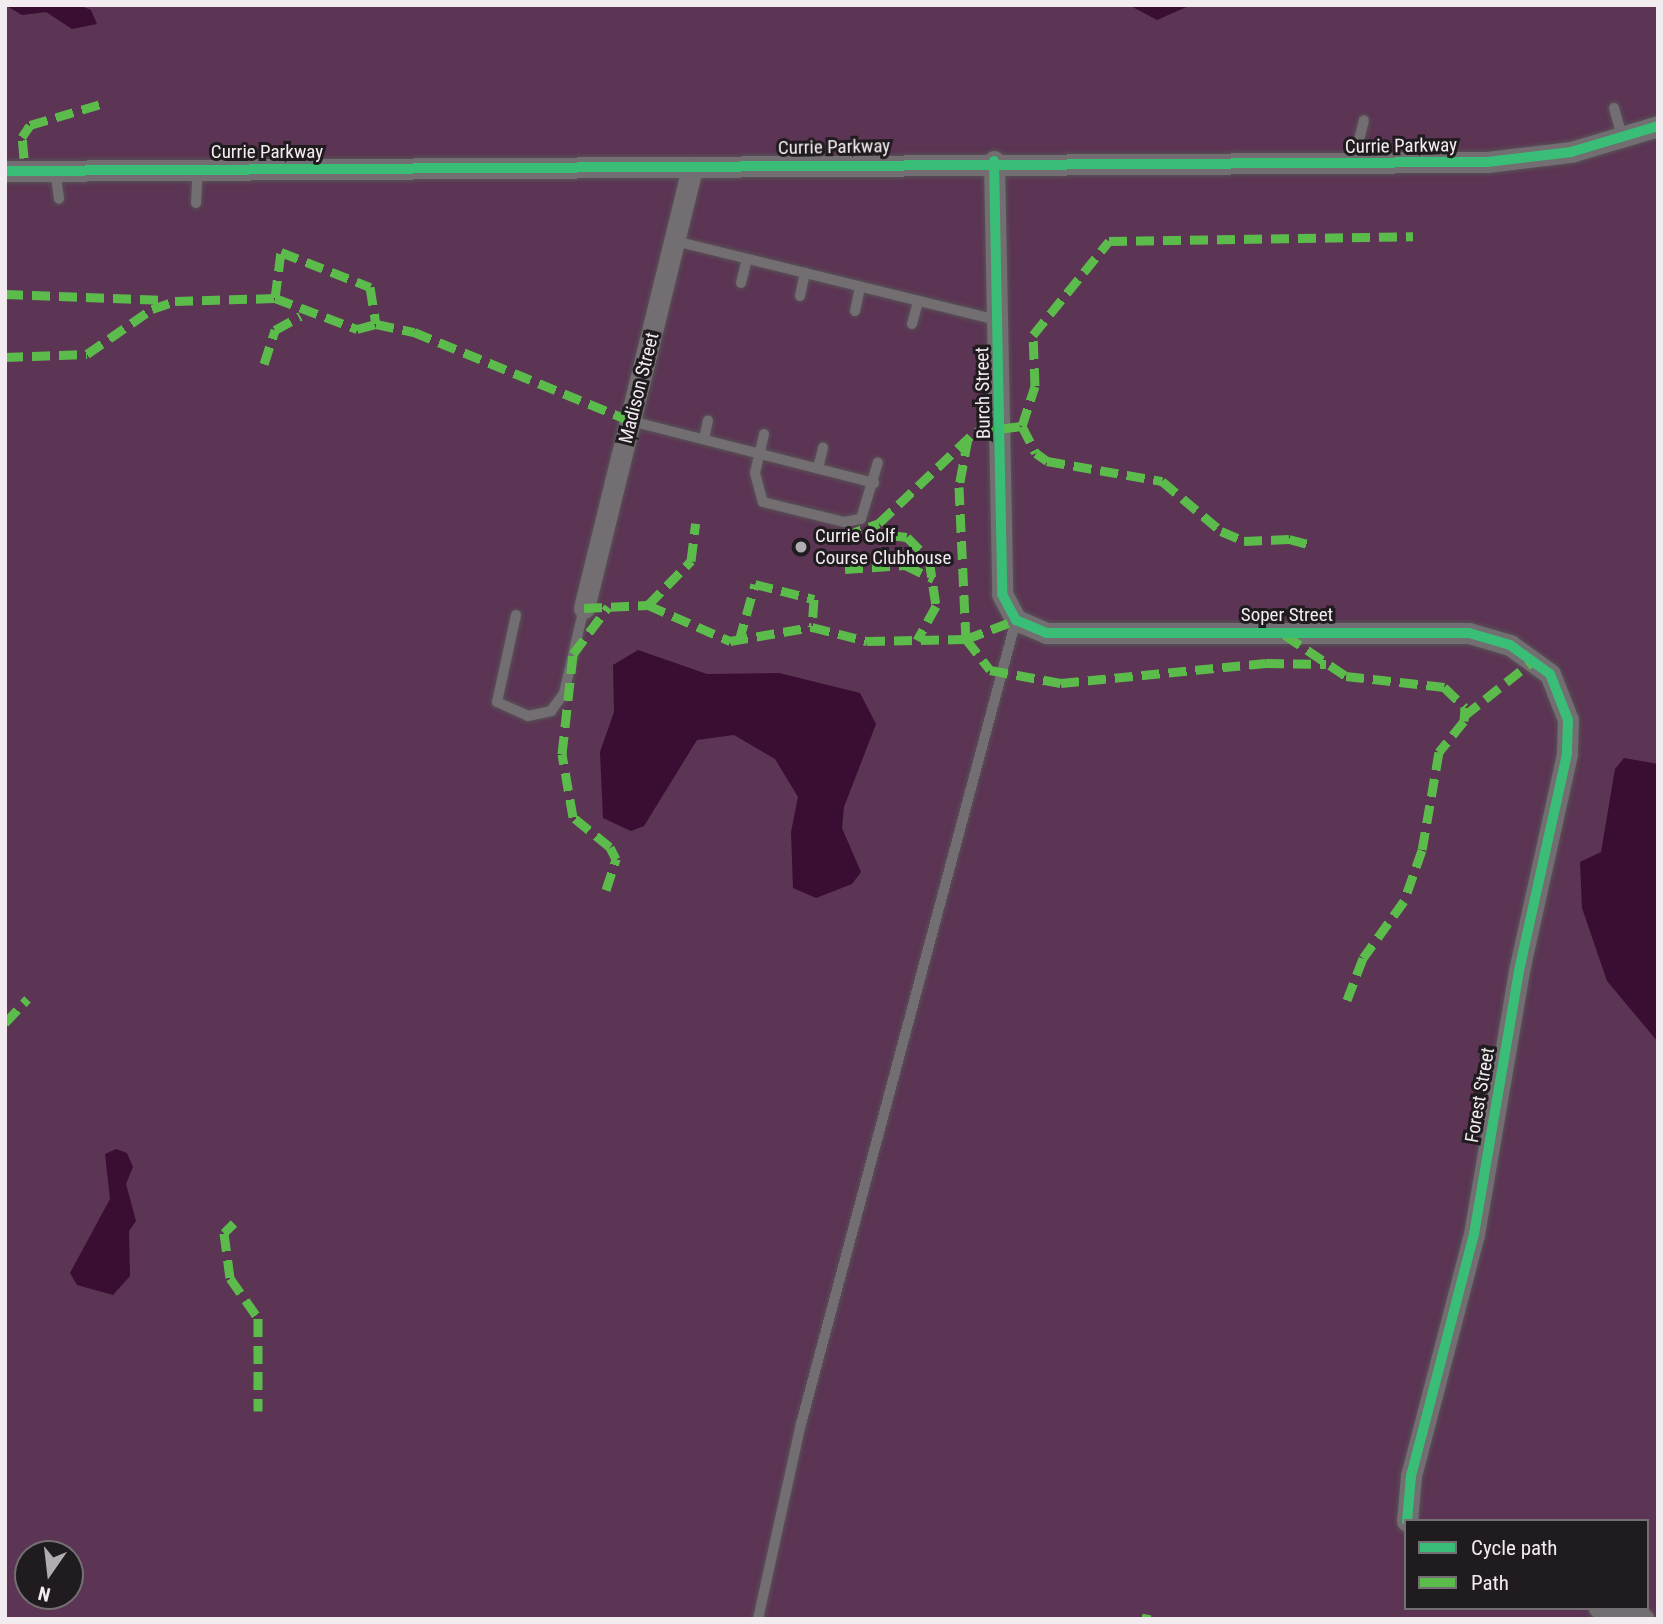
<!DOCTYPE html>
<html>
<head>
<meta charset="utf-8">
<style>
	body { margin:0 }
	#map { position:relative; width:1663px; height:1624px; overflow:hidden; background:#393438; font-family:"Roboto Condensed",sans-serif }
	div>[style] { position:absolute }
	.green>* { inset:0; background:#5c3454 }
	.water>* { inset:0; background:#3a0d33 }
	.roads { filter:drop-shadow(0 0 2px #575256) drop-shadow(0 0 2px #575256) }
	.lane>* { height:10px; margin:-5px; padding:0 5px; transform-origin:5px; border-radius:5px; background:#726e71 }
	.street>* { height:21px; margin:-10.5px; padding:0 10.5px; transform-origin:10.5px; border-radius:10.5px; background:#726e71 }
	.quiet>* { height:9px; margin-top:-4.5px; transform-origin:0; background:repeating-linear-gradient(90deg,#5cbc4b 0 18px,transparent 0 27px) }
	.cycleway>* { height:10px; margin:-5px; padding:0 5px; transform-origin:5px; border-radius:5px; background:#3abd76 }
	.dots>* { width:19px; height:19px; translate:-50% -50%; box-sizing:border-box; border:4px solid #1f1b1e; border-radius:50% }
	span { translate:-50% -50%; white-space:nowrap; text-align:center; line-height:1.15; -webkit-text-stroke:6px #1f1b1e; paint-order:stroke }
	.street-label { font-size:19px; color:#f2ecf1 }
	.poi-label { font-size:19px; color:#f2ecf1 }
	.left { translate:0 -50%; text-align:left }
	.frame { position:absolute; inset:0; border:7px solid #f2ecf1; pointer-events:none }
	.legend { position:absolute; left:1404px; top:1519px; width:245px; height:91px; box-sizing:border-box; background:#1f1b1e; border:2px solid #736f72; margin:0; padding:9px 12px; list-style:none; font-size:21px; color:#f2ecf1 }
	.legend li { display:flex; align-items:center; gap:14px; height:35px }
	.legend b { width:35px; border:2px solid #736f72 }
	.north { position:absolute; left:14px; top:1540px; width:70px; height:70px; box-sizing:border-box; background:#1f1b1e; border:2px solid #736f72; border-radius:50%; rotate:194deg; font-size:19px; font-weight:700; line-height:28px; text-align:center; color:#f2ecf1 }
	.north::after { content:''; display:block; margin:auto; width:24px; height:32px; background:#b1acb0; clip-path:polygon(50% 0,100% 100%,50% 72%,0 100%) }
</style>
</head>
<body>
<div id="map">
	<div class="green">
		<div style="clip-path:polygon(evenodd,5px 5px,1658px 5px,1658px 1619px,5px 1619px,5px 5px,1406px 1521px,1647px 1521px,1647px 1608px,1406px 1608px,1406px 1521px,5px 5px,28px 1554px,70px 1554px,70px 1596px,28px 1596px,28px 1554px)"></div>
	</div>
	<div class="water">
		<div style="clip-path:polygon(5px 5px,79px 5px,91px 10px,97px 24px,72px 29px,46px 12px,22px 15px)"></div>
		<div style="clip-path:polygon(1129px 5px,1191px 5px,1157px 20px)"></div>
		<div style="clip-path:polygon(638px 650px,707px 674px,779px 673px,860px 693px,876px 724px,844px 807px,842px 828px,861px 872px,852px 884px,816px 898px,793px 888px,791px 832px,798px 797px,775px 759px,734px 735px,697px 740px,644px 826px,631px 831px,603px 818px,600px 752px,614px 712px,613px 665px)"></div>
		<div style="clip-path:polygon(1624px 758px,1658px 764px,1658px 1042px,1607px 981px,1582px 908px,1580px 862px,1601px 852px,1615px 769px)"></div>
		<div style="clip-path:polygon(116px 1149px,127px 1153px,133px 1167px,126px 1184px,136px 1221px,129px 1231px,130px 1276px,113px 1295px,77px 1285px,70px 1273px,110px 1199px,105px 1154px)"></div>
	</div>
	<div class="roads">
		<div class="lane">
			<div style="left:1614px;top:108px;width:32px;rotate:74deg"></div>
			<div style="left:1353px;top:164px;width:45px;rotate:-76deg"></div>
			<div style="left:55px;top:170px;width:29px;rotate:82deg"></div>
			<div style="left:196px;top:203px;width:33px;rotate:-87deg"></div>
			<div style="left:675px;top:241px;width:335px;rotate:13.8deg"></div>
			<div style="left:741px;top:283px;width:25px;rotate:-76deg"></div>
			<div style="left:800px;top:296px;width:24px;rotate:-78deg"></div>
			<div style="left:855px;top:311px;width:25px;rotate:-78deg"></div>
			<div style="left:912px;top:324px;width:24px;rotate:-75deg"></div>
			<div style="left:631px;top:421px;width:251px;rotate:14.3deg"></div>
			<div style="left:764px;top:434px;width:40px;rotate:103deg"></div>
			<div style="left:755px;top:473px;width:30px;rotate:75deg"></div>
			<div style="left:763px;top:502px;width:83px;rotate:13.9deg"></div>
			<div style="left:844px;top:522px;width:17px;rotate:-10deg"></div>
			<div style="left:861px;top:519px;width:59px;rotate:-73.4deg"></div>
			<div style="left:704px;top:439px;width:19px;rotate:-78deg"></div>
			<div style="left:818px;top:468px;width:21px;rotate:-76deg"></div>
			<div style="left:516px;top:615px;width:89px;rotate:102.3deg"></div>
			<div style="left:497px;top:702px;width:34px;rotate:24deg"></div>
			<div style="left:528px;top:716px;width:24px;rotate:-12deg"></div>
			<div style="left:551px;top:711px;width:22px;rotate:-54deg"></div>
			<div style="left:564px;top:693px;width:87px;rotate:-76.8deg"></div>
			<div style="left:758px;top:1619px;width:200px;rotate:-77.6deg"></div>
			<div style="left:801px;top:1424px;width:832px;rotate:-75.03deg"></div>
		</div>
		<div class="street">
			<div style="left:994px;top:161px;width:433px;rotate:88.9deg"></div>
			<div style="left:1002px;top:594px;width:30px;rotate:62deg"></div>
			<div style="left:1016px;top:620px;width:33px;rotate:23deg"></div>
			<div style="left:1046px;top:633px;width:423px"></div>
			<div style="left:1469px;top:633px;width:43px;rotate:16.3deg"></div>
			<div style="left:1510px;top:645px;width:49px;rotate:35.9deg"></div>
			<div style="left:1550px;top:674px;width:49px;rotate:68.6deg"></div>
			<div style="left:1568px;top:720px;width:34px;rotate:92deg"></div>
			<div style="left:1567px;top:754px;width:222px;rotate:102.5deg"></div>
			<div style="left:1519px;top:971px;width:267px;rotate:99.7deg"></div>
			<div style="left:1474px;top:1234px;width:250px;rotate:104.6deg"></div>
			<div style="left:1411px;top:1476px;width:45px;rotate:95.1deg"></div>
			<div style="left:5px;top:171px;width:1482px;rotate:-0.35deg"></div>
			<div style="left:1487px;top:162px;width:85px;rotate:-6.8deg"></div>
			<div style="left:1571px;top:152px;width:91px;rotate:-16.6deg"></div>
			<div style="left:584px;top:608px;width:454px;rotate:-76.2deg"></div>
			<div style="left:1599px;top:1608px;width:46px;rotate:13.7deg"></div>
		</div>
	</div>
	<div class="quiet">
		<div style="left:24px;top:158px;width:21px;rotate:-95deg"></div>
		<div style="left:22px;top:137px;width:14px;rotate:-56deg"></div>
		<div style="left:30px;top:125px;width:74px;rotate:-16.5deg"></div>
		<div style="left:5px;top:294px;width:161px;rotate:2.1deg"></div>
		<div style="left:275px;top:298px;width:46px;rotate:-82.6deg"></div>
		<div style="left:281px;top:252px;width:96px;rotate:21.5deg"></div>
		<div style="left:370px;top:287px;width:37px;rotate:81deg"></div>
		<div style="left:5px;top:357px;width:82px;rotate:-2.1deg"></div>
		<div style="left:87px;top:354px;width:79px;rotate:-34.7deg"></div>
		<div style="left:152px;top:309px;width:24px;rotate:-19deg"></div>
		<div style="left:175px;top:301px;width:100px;rotate:-1.7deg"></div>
		<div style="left:275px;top:298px;width:88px;rotate:20.7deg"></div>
		<div style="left:357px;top:329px;width:20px;rotate:-15deg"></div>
		<div style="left:376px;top:324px;width:39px;rotate:12deg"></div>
		<div style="left:414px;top:332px;width:235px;rotate:22.3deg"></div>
		<div style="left:264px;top:364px;width:36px;rotate:-72deg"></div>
		<div style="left:275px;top:330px;width:29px;rotate:-29deg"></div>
		<div style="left:1022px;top:426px;width:42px;rotate:-72deg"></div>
		<div style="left:1035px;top:386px;width:51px;rotate:-92.2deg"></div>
		<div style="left:1033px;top:335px;width:121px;rotate:-51deg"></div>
		<div style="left:1109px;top:241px;width:304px;rotate:-0.9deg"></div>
		<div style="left:968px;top:438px;width:50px;rotate:100.4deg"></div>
		<div style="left:959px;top:487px;width:152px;rotate:87.4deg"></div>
		<div style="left:966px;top:639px;width:39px;rotate:52deg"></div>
		<div style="left:990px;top:670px;width:72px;rotate:10.4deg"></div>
		<div style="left:1061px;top:683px;width:206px;rotate:-5.6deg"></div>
		<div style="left:1266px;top:663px;width:60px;rotate:1deg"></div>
		<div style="left:864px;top:532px;width:43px;rotate:6.6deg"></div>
		<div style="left:907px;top:537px;width:31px;rotate:45deg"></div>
		<div style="left:929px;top:559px;width:48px;rotate:81.5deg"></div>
		<div style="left:936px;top:606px;width:39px;rotate:119deg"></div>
		<div style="left:844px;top:536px;width:37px;rotate:-20deg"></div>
		<div style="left:879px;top:523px;width:132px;rotate:-43.5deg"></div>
		<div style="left:975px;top:432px;width:47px;rotate:-7.3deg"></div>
		<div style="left:1022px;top:426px;width:30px;rotate:63deg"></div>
		<div style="left:1036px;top:453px;width:14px;rotate:36deg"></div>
		<div style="left:1047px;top:461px;width:117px;rotate:9.9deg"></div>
		<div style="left:1162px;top:481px;width:77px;rotate:40.3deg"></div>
		<div style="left:1221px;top:531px;width:25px;rotate:23deg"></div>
		<div style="left:1244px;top:541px;width:45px;rotate:-2.5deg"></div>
		<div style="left:1289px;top:539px;width:23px;rotate:15deg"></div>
		<div style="left:845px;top:569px;width:60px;rotate:-3.8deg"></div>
		<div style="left:905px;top:565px;width:32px;rotate:26deg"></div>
		<div style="left:648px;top:605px;width:62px;rotate:-45.7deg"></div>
		<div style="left:691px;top:561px;width:38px;rotate:-83deg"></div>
		<div style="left:584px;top:608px;width:64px;rotate:-2.7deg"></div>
		<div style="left:648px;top:605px;width:90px;rotate:23.7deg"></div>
		<div style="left:730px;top:641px;width:83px;rotate:-9.7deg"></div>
		<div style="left:812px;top:627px;width:57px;rotate:14.3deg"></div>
		<div style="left:867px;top:641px;width:99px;rotate:-1.2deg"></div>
		<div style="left:966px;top:639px;width:53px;rotate:-20.8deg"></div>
		<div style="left:1285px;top:635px;width:73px;rotate:33.9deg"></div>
		<div style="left:1346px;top:676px;width:99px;rotate:6.4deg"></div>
		<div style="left:1444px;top:687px;width:29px;rotate:44deg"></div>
		<div style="left:1465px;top:707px;width:14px;rotate:94deg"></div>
		<div style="left:1464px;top:721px;width:40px;rotate:129deg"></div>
		<div style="left:1439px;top:752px;width:99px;rotate:99.8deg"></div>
		<div style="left:1422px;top:850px;width:54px;rotate:109.4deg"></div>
		<div style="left:1404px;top:901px;width:70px;rotate:125.7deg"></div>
		<div style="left:1363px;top:958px;width:45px;rotate:110.9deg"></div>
		<div style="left:739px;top:641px;width:59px;rotate:-74.3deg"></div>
		<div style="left:755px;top:584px;width:61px;rotate:14.3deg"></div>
		<div style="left:814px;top:599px;width:28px;rotate:94deg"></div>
		<div style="left:1464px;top:716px;width:88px;rotate:-38.6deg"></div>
		<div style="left:606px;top:890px;width:33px;rotate:-72deg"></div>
		<div style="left:616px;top:859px;width:13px;rotate:-117deg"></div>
		<div style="left:610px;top:847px;width:48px;rotate:-141deg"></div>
		<div style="left:573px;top:817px;width:64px;rotate:-99.9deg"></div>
		<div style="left:562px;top:754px;width:101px;rotate:-83.7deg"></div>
		<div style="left:573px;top:654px;width:59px;rotate:-53.3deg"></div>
		<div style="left:5px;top:1023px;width:33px;rotate:-47deg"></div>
		<div style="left:234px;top:1223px;width:14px;rotate:135deg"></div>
		<div style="left:224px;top:1233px;width:45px;rotate:82.4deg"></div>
		<div style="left:230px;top:1278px;width:49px;rotate:55deg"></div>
		<div style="left:258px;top:1318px;width:93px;rotate:90deg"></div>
		<div style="left:1146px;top:1619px;width:5px;rotate:-79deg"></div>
	</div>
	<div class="cycleway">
		<div style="left:994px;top:161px;width:433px;rotate:88.9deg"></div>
		<div style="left:1002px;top:594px;width:30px;rotate:62deg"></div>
		<div style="left:1016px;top:620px;width:33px;rotate:23deg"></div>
		<div style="left:1046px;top:633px;width:423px"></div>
		<div style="left:1469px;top:633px;width:43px;rotate:16.3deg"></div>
		<div style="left:1510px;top:645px;width:49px;rotate:35.9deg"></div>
		<div style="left:1550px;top:674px;width:49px;rotate:68.6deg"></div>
		<div style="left:1568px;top:720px;width:34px;rotate:92deg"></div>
		<div style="left:1567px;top:754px;width:222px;rotate:102.5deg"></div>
		<div style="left:1519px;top:971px;width:267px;rotate:99.7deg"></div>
		<div style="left:1474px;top:1234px;width:250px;rotate:104.6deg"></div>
		<div style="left:1411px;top:1476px;width:45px;rotate:95.1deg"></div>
		<div style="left:5px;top:171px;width:1482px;rotate:-0.35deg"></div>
		<div style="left:1487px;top:162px;width:85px;rotate:-6.8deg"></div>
		<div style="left:1571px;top:152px;width:91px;rotate:-16.6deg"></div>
	</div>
	<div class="dots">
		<div style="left:801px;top:547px;background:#b1acb0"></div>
	</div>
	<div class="street-label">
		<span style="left:1401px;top:146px;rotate:-1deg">Currie Parkway</span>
		<span style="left:834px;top:147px;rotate:-1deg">Currie Parkway</span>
		<span style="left:267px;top:152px">Currie Parkway</span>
		<span style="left:639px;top:388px;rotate:-76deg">Madison Street</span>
		<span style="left:983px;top:393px;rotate:-91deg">Burch Street</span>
		<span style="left:1287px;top:615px">Soper Street</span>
		<span style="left:1480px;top:1095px;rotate:-80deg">Forest Street</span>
	</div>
	<div class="poi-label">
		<span class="left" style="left:815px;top:547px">Currie Golf<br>Course Clubhouse</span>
	</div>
	<div class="frame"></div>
	<ul class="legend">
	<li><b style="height:9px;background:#3abd76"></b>Cycle path</li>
	<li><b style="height:9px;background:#5cbc4b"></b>Path</li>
	</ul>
	<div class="north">N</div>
</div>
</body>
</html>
